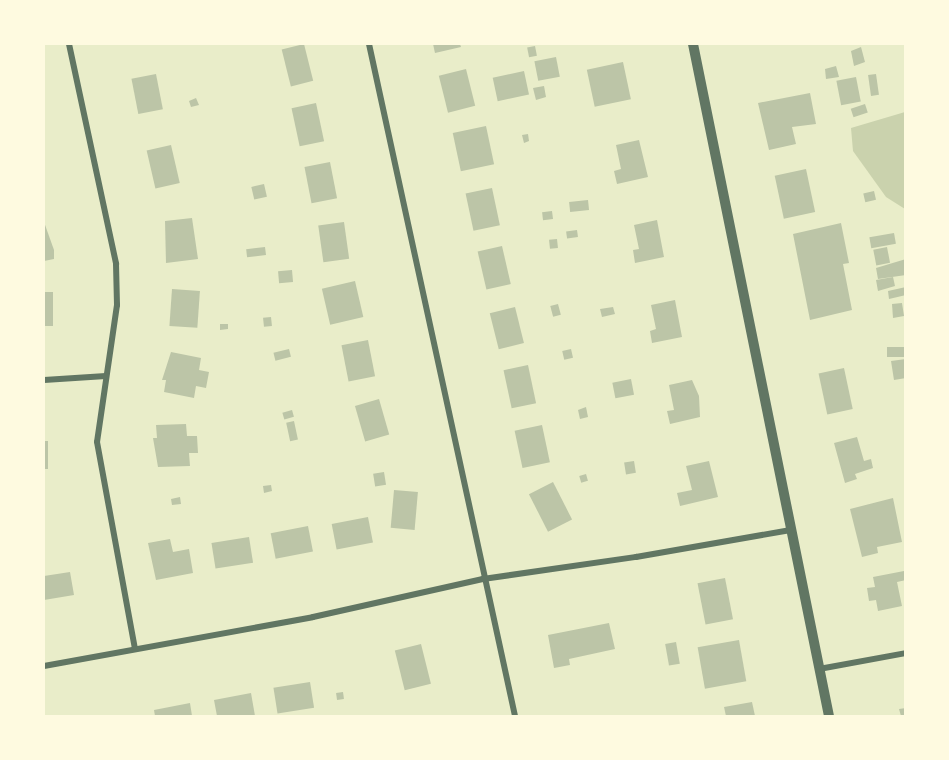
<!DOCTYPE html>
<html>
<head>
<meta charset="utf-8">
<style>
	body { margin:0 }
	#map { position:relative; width:949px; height:760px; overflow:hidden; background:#e9edc9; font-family:"Golos Text",sans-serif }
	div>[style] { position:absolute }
	.green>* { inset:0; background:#cad2ad }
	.building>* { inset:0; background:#bcc5a7; transform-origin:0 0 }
	.minor>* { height:6px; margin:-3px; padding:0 3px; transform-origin:3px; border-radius:3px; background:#617663 }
	.tertiary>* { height:10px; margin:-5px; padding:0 5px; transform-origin:5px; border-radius:5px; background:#617663 }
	span { translate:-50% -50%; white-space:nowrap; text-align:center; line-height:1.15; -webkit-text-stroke:4.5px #fefae0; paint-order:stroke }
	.frame { position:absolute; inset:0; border:45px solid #fefae0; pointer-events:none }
</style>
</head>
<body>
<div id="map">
	<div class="green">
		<div style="clip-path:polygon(905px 112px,906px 112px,905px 209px,886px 197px,853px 151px,851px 128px)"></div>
	</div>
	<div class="building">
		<div style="left:304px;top:44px;width:38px;height:23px;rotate:76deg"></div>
		<div style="clip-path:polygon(433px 44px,460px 44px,461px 47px,435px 53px)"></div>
		<div style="left:535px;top:46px;width:10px;height:8px;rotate:79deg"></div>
		<div style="clip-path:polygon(861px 47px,865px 62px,854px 66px,851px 51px)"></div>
		<div style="left:556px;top:57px;width:20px;height:22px;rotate:79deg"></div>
		<div style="left:623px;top:62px;width:38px;height:37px;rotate:78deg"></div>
		<div style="clip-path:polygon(836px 66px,839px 77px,826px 79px,825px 69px)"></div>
		<div style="left:466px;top:69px;width:38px;height:28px;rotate:76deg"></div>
		<div style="left:524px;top:71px;width:24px;height:32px;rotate:78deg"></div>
		<div style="left:156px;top:74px;width:36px;height:25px;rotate:79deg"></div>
		<div style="left:876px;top:74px;width:21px;height:8px;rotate:82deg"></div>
		<div style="left:856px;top:77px;width:25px;height:20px;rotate:79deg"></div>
		<div style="clip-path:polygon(544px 86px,546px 97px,536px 100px,533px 88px)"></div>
		<div style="clip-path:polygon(810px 93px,816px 124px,792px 127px,796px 144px,769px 150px,758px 103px)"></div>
		<div style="clip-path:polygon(196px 98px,199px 105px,191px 107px,189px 101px)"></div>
		<div style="left:316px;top:103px;width:39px;height:25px;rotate:78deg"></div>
		<div style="left:865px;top:104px;width:9px;height:15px;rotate:72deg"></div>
		<div style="left:486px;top:126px;width:39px;height:34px;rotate:78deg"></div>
		<div style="clip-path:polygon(528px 134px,529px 141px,524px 143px,522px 135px)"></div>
		<div style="clip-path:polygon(639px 140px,648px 177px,617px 184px,614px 171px,621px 169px,616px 145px)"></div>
		<div style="left:171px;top:145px;width:39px;height:25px;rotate:77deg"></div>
		<div style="left:330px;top:162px;width:37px;height:26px;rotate:79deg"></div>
		<div style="left:806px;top:169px;width:44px;height:32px;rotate:78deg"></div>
		<div style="left:264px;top:184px;width:13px;height:13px;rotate:77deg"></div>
		<div style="left:492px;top:188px;width:38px;height:27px;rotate:78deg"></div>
		<div style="left:874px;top:191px;width:9px;height:11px;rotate:77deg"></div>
		<div style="left:588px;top:200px;width:10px;height:19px;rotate:84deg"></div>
		<div style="left:552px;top:211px;width:8px;height:10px;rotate:83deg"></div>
		<div style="clip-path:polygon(192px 218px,198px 259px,166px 263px,165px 221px)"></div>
		<div style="clip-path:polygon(657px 220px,664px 257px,635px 263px,633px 250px,639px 249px,634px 225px)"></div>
		<div style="clip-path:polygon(44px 222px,54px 250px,54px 259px,44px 261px)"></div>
		<div style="left:344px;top:222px;width:37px;height:26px;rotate:82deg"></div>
		<div style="clip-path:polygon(841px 223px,849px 263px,843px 264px,852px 310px,810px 320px,793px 234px)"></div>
		<div style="left:577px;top:230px;width:7px;height:11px;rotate:82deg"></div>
		<div style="left:894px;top:233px;width:11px;height:25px;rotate:80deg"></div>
		<div style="left:557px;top:239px;width:9px;height:8px;rotate:84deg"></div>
		<div style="left:502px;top:246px;width:39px;height:25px;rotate:77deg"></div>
		<div style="left:265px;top:247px;width:8px;height:19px;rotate:83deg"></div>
		<div style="left:887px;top:247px;width:16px;height:14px;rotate:79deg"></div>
		<div style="clip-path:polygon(906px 259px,906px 275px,878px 279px,876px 268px)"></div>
		<div style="left:292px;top:270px;width:12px;height:14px;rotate:85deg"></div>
		<div style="clip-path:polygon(893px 277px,895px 286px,878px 291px,876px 280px)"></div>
		<div style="left:355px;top:281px;width:37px;height:34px;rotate:77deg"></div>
		<div style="clip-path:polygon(906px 287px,906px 295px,889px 299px,888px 291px)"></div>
		<div style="left:172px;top:289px;width:28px;height:37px;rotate:4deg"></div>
		<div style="left:44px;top:292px;width:9px;height:34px"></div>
		<div style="clip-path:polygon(675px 300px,682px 337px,652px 343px,650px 331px,656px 329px,651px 305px)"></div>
		<div style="clip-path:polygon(902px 303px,904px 316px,893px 318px,892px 304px)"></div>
		<div style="left:558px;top:304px;width:11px;height:8px;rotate:75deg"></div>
		<div style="left:515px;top:307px;width:37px;height:26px;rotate:76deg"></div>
		<div style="clip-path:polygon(613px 307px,615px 314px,602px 317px,600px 309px)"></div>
		<div style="left:271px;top:317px;width:9px;height:8px;rotate:84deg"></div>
		<div style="clip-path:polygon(220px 324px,228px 324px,228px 329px,220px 330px)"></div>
		<div style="left:368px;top:340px;width:37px;height:27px;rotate:79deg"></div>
		<div style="left:906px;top:347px;width:10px;height:19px;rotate:90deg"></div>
		<div style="left:289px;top:349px;width:8px;height:16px;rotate:76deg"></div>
		<div style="left:571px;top:349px;width:9px;height:9px;rotate:77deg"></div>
		<div style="clip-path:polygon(171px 352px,201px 358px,199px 370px,209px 372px,206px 388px,196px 386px,194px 398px,164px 392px,166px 380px,162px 380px)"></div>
		<div style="clip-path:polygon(906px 359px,906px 378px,894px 380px,891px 361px)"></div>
		<div style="left:528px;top:365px;width:39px;height:25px;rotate:78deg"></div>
		<div style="left:844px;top:368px;width:42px;height:26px;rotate:78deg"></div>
		<div style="left:631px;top:379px;width:16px;height:19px;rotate:79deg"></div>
		<div style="clip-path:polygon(692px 380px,699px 396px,700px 417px,670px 424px,667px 411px,674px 410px,669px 385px)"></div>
		<div style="left:379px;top:399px;width:37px;height:25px;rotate:74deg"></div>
		<div style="clip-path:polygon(586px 407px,588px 417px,580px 419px,578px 410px)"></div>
		<div style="left:292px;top:410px;width:7px;height:10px;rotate:74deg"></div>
		<div style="left:294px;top:421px;width:19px;height:8px;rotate:78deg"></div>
		<div style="clip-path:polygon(186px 424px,187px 436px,197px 436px,198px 453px,189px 453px,190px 466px,158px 467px,153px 438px,157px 438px,156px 425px)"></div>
		<div style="left:542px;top:425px;width:38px;height:28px;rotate:78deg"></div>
		<div style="clip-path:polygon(857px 437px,864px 461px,871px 459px,873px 468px,855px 474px,857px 479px,845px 483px,834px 443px)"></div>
		<div style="left:48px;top:441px;width:28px;height:4px;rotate:90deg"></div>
		<div style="left:634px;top:461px;width:12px;height:10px;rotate:81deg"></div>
		<div style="clip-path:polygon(709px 461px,718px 497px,680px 506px,677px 493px,692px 490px,686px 466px)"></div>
		<div style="left:384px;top:472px;width:13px;height:11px;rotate:81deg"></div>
		<div style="left:586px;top:474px;width:7px;height:7px;rotate:74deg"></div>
		<div style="left:553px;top:482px;width:42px;height:27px;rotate:63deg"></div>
		<div style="clip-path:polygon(271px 485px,272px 491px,264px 493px,263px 486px)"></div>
		<div style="left:394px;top:490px;width:24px;height:38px;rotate:5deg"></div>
		<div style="clip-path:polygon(180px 497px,181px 504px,172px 505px,171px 499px)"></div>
		<div style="clip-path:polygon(893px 498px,902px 542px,877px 547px,878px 553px,862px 557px,850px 509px)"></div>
		<div style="left:368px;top:517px;width:26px;height:37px;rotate:79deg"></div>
		<div style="left:308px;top:526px;width:26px;height:38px;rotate:79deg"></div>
		<div style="left:249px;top:537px;width:26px;height:38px;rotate:81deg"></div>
		<div style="clip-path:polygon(170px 539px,173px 552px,189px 549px,193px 573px,156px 580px,148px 543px)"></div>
		<div style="clip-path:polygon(904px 571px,906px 580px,897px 582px,902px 606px,878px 611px,876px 600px,869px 601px,867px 588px,875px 587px,873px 577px)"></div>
		<div style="clip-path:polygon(70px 572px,74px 595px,44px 600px,44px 576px)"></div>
		<div style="left:725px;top:578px;width:42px;height:28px;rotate:79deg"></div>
		<div style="clip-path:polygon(609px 623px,615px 649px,569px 659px,570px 665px,554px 668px,548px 635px)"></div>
		<div style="left:739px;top:640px;width:42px;height:42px;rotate:80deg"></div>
		<div style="left:676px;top:642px;width:22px;height:11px;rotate:80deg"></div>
		<div style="left:421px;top:644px;width:41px;height:27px;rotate:76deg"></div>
		<div style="left:310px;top:682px;width:26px;height:37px;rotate:81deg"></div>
		<div style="left:343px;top:692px;width:7px;height:7px;rotate:82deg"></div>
		<div style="clip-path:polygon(251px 693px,255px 716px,217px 716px,214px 700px)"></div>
		<div style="clip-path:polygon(752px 702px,755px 716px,726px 716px,724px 707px)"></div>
		<div style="clip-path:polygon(190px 703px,192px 716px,155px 716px,154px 710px)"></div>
		<div style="clip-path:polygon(906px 708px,906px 716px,901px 716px,899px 709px)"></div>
	</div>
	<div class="minor">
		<div style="left:69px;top:44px;width:225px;rotate:77.9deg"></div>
		<div style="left:116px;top:264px;width:41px;rotate:88.6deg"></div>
		<div style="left:117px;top:305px;width:138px;rotate:98.3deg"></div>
		<div style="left:97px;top:442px;width:210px;rotate:79.6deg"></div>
		<div style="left:369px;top:44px;width:688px;rotate:77.74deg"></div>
		<div style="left:44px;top:380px;width:62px;rotate:-3.7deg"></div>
		<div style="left:44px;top:666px;width:273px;rotate:-10.3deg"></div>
		<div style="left:313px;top:617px;width:174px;rotate:-12.6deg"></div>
		<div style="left:483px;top:579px;width:155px;rotate:-8.2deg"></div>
		<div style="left:636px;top:557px;width:157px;rotate:-9.9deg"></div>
		<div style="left:819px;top:669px;width:88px;rotate:-10.4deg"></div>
	</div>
	<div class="tertiary">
		<div style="left:693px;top:44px;width:686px;rotate:78.56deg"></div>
	</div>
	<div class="frame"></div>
</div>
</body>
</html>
